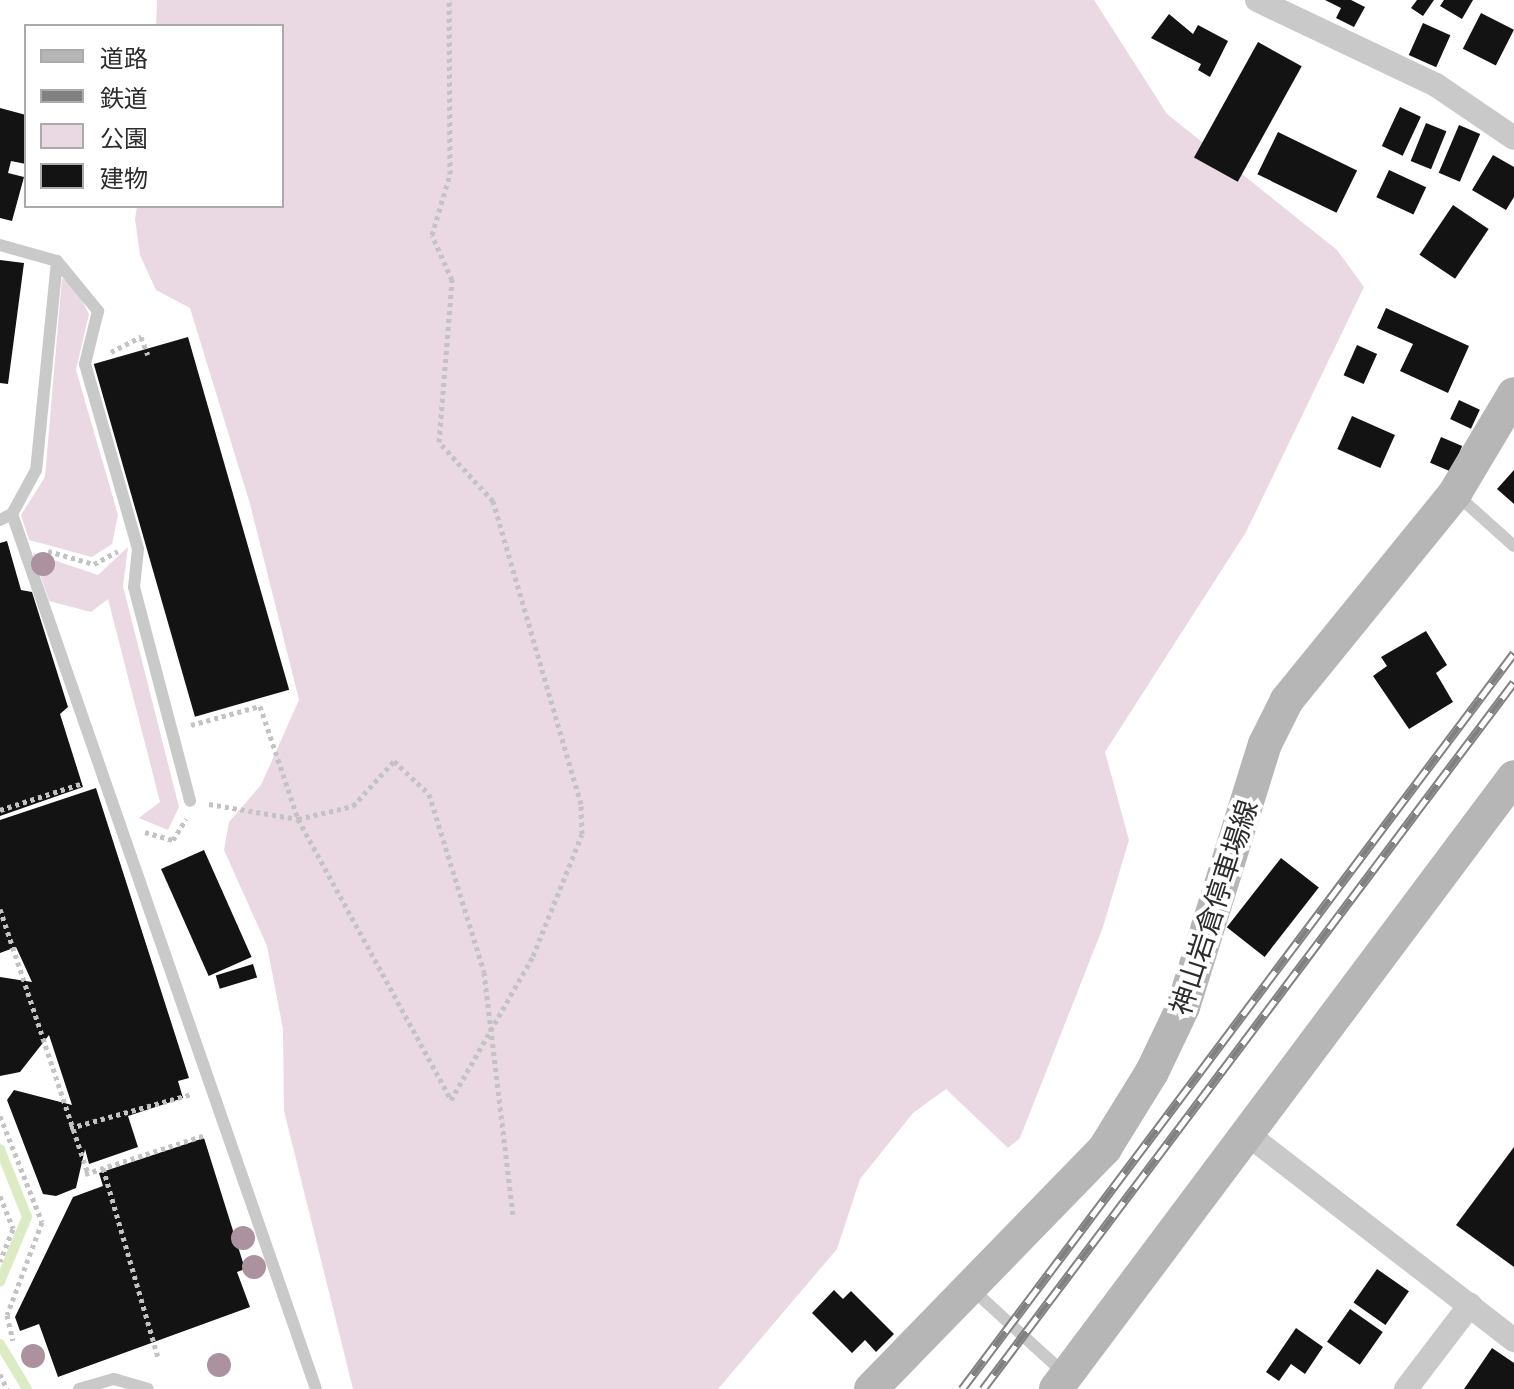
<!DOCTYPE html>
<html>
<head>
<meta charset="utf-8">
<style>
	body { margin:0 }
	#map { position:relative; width:1514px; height:1389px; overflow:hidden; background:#fff; font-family:Barlow,"Noto Sans JP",sans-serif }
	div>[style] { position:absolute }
	.green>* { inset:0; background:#ead8e2 }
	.stream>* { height:10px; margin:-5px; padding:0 5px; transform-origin:5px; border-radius:5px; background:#dcebc3 }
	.building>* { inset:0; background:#131313; transform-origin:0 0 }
	.path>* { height:5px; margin-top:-2.5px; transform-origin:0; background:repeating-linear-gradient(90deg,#c3c3c3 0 4px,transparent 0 8px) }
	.lane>* { height:12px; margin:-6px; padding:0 6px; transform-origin:6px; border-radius:6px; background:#c9c9c9 }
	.street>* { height:24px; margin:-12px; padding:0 12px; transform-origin:12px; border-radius:12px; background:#c9c9c9 }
	.secondary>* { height:34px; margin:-17px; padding:0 17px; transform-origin:17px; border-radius:17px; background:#b6b6b6 }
	.rail>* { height:9px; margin-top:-4.5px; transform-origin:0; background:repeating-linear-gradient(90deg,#fff 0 18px,#818181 0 36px); box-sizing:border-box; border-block:2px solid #818181 }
	.trees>* { width:24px; height:24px; margin:-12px; border-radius:50%; background:#ac929e }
	span { translate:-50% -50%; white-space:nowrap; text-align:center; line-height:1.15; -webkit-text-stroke:8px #fff; paint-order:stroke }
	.street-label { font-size:28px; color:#2c2c2c }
	.legend { position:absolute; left:24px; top:24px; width:260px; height:184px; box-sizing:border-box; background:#fff; border:2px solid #ababab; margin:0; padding:10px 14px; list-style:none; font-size:24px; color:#2c2c2c }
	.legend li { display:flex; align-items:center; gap:16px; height:40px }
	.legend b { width:40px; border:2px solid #ababab }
</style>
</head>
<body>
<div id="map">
	<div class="green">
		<div style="clip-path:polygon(157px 0,1094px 0,1167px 114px,1337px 250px,1364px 287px,1246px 532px,1105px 752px,1129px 840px,1103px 927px,1020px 1138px,1008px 1148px,946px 1089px,913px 1113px,860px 1179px,837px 1249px,718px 1389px,353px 1389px,284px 1111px,283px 1029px,267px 946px,224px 850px,229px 822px,261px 785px,299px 700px,250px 504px,190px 308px,156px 290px,140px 255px,135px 219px,137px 206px,282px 206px,282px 26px,156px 26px)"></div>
		<div style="clip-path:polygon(62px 278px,76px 289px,89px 314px,76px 370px,118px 515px,112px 544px,92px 557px,29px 540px,21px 515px,45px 477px)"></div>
		<div style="clip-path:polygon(128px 547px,123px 586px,179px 807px,168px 830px,139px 818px,160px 802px,108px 599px,91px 612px,49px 601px,33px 553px,98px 575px)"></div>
	</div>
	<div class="stream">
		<div style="left:0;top:1149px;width:73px;rotate:68.3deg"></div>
		<div style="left:27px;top:1217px;width:70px;rotate:112.6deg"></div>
		<div style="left:0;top:1344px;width:52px;rotate:59deg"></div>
	</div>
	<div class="building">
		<div style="clip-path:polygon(1325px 0,1351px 0,1365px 7px,1354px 27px,1336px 18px,1341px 8px)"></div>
		<div style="clip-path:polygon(1417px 0,1434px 0,1423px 16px,1411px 8px)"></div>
		<div style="clip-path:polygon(1444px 0,1473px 0,1462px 19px,1440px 6px)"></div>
		<div style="left:1481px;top:13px;width:37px;height:40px;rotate:27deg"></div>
		<div style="clip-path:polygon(1169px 14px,1193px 34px,1198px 25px,1228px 41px,1210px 77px,1198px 70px,1201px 64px,1151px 38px)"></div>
		<div style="left:1423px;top:23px;width:30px;height:35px;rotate:24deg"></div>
		<div style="left:1258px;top:42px;width:50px;height:132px;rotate:29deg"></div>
		<div style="left:1400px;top:107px;width:23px;height:43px;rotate:25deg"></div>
		<div style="clip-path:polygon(0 108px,26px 115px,26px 164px,11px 161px,8px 173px,24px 177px,12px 221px,0 218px)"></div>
		<div style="left:1426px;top:123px;width:22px;height:41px;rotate:22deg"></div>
		<div style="left:1459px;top:125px;width:23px;height:52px;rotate:23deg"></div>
		<div style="left:1278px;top:132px;width:88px;height:47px;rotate:26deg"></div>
		<div style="clip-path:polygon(1493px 155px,1514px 167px,1514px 197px,1506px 210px,1472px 190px)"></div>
		<div style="left:1389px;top:170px;width:41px;height:30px;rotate:25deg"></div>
		<div style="left:1453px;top:205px;width:43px;height:60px;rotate:34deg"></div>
		<div style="clip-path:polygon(0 260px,24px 263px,8px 384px,0 383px)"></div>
		<div style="clip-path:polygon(1386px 308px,1469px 346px,1448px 393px,1400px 371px,1413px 344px,1377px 328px)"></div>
		<div style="left:188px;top:337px;width:367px;height:98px;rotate:74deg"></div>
		<div style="left:1357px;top:345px;width:22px;height:33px;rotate:24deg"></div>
		<div style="left:1459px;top:400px;width:23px;height:21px;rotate:25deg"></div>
		<div style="left:1352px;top:416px;width:47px;height:36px;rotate:24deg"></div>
		<div style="left:1441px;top:437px;width:23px;height:28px;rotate:23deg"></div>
		<div style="clip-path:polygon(1514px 470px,1514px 504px,1497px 489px)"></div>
		<div style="clip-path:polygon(7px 541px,21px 590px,32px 592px,68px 707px,60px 714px,83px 787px,0 816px,0 543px)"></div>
		<div style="clip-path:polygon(1426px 631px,1447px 665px,1436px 673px,1453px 702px,1409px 729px,1373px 676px,1387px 666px,1381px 657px)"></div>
		<div style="clip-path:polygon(96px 788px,189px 1078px,178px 1081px,183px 1098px,128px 1116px,138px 1147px,89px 1164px,85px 1149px,76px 1188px,56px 1196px,43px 1194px,7px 1100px,14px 1090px,72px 1105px,49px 1035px,20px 1072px,0 1076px,0 977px,32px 982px,16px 947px,0 953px,0 820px)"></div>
		<div style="left:204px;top:850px;width:117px;height:47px;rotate:66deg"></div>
		<div style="left:1281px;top:858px;width:48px;height:88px;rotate:38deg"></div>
		<div style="left:253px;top:964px;width:14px;height:39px;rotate:73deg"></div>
		<div style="clip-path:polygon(204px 1138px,245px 1269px,237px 1272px,250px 1307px,58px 1377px,39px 1324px,20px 1331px,15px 1317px,73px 1197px,103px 1186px,99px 1173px)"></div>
		<div style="clip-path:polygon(1514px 1147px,1514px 1267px,1456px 1225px)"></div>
		<div style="left:1377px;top:1269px;width:39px;height:41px;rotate:35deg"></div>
		<div style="clip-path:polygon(834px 1290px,843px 1299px,851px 1291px,894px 1334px,876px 1352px,865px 1340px,852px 1353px,812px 1313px)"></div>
		<div style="left:1350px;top:1309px;width:40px;height:40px;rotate:35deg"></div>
		<div style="clip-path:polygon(1296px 1328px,1323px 1347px,1305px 1374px,1291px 1364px,1279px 1381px,1266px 1372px)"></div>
		<div style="clip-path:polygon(1492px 1348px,1514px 1363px,1514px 1389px,1464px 1389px)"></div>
	</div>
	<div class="path">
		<div style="left:111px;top:352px;width:34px;rotate:-27deg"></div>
		<div style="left:141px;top:337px;width:19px;rotate:69deg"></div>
		<div style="left:48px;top:551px;width:48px;rotate:15.8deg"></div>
		<div style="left:94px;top:564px;width:27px;rotate:-28deg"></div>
		<div style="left:191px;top:725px;width:72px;rotate:-15.4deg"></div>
		<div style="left:260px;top:706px;width:119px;rotate:71.4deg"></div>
		<div style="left:298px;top:819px;width:320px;rotate:61.4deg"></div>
		<div style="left:451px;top:1100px;width:166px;rotate:-60.3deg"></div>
		<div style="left:533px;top:956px;width:131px;rotate:-68.1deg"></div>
		<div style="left:582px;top:834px;width:30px;rotate:-92deg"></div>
		<div style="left:581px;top:804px;width:316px;rotate:-106.2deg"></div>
		<div style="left:493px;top:501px;width:80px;rotate:-132.5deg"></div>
		<div style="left:439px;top:442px;width:163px;rotate:-85.4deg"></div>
		<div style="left:452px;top:280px;width:49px;rotate:-114deg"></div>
		<div style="left:432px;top:235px;width:64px;rotate:-73.6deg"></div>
		<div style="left:450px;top:174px;width:174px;rotate:-90.3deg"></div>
		<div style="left:209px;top:804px;width:90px;rotate:9.6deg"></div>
		<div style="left:298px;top:819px;width:57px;rotate:-13.3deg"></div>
		<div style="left:353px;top:806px;width:61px;rotate:-47.7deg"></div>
		<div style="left:394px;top:761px;width:48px;rotate:43.3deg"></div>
		<div style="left:429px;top:794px;width:186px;rotate:72.8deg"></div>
		<div style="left:484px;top:972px;width:244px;rotate:83.2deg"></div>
		<div style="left:0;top:810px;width:87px;rotate:-18deg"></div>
		<div style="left:145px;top:832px;width:29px;rotate:16deg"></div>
		<div style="left:173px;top:840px;width:25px;rotate:-58deg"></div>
		<div style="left:0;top:909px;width:278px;rotate:71.6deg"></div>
		<div style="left:0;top:1116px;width:114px;rotate:68.4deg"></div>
		<div style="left:42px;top:1222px;width:99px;rotate:110.6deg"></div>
		<div style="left:7px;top:1315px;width:26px;rotate:77deg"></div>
		<div style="left:70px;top:1128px;width:127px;rotate:-15.6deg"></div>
		<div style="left:103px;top:1168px;width:197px;rotate:73.8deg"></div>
		<div style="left:85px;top:1174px;width:126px;rotate:-18deg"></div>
		<div style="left:0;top:1196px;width:35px;rotate:68deg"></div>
		<div style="left:13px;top:1229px;width:35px;rotate:112deg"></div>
		<div style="left:0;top:1374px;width:17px;rotate:65deg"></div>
	</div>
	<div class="lane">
		<div style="left:0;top:245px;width:59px;rotate:15.7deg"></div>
		<div style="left:57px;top:261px;width:210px;rotate:95.7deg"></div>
		<div style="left:36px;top:470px;width:50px;rotate:118.6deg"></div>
		<div style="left:57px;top:261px;width:65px;rotate:50.6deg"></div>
		<div style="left:98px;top:311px;width:55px;rotate:103.8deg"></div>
		<div style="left:85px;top:364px;width:192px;rotate:74deg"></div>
		<div style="left:138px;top:549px;width:38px;rotate:96deg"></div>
		<div style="left:134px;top:587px;width:221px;rotate:75.3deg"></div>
		<div style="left:1457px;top:495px;width:76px;rotate:41.8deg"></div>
		<div style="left:0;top:520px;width:13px;rotate:-27deg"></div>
		<div style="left:12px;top:514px;width:926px;rotate:70.84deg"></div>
		<div style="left:973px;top:1290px;width:125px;rotate:42.4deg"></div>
		<div style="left:79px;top:1389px;width:36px;rotate:-16deg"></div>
		<div style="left:114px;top:1379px;width:35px;rotate:16deg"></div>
	</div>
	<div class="street">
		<div style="left:1257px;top:0;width:198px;rotate:25.4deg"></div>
		<div style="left:1436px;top:85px;width:94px;rotate:34.2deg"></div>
		<div style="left:1246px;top:1133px;width:339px;rotate:37.7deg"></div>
		<div style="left:1406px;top:1389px;width:106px;rotate:-52.7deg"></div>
	</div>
	<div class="secondary">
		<div style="left:871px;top:1389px;width:336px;rotate:-45.8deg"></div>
		<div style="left:1105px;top:1148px;width:89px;rotate:-58.3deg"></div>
		<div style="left:1152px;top:1072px;width:72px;rotate:-64.5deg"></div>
		<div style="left:1183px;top:1007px;width:275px;rotate:-72.7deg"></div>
		<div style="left:1265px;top:744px;width:49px;rotate:-63.4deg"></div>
		<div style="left:1287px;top:700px;width:267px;rotate:-50.9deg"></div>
		<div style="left:1455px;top:493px;width:115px;rotate:-59.2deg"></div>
		<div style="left:1056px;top:1389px;width:764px;rotate:-53.19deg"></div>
	</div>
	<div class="rail">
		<div style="left:962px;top:1389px;width:920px;rotate:-53.13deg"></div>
		<div style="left:983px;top:1389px;width:884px;rotate:-53.09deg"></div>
	</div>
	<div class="trees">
		<div style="left:43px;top:564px"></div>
		<div style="left:243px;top:1238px"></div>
		<div style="left:254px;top:1267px"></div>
		<div style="left:33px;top:1356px"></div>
		<div style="left:219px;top:1365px"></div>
	</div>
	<div class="street-label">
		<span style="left:1213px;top:907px;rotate:-72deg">神山岩倉停車場線</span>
	</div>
	<ul class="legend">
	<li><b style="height:10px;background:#b6b6b6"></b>道路</li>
	<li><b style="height:10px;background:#818181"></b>鉄道</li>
	<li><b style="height:22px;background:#ead8e2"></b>公園</li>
	<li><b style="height:22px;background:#131313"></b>建物</li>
	</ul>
</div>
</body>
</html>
